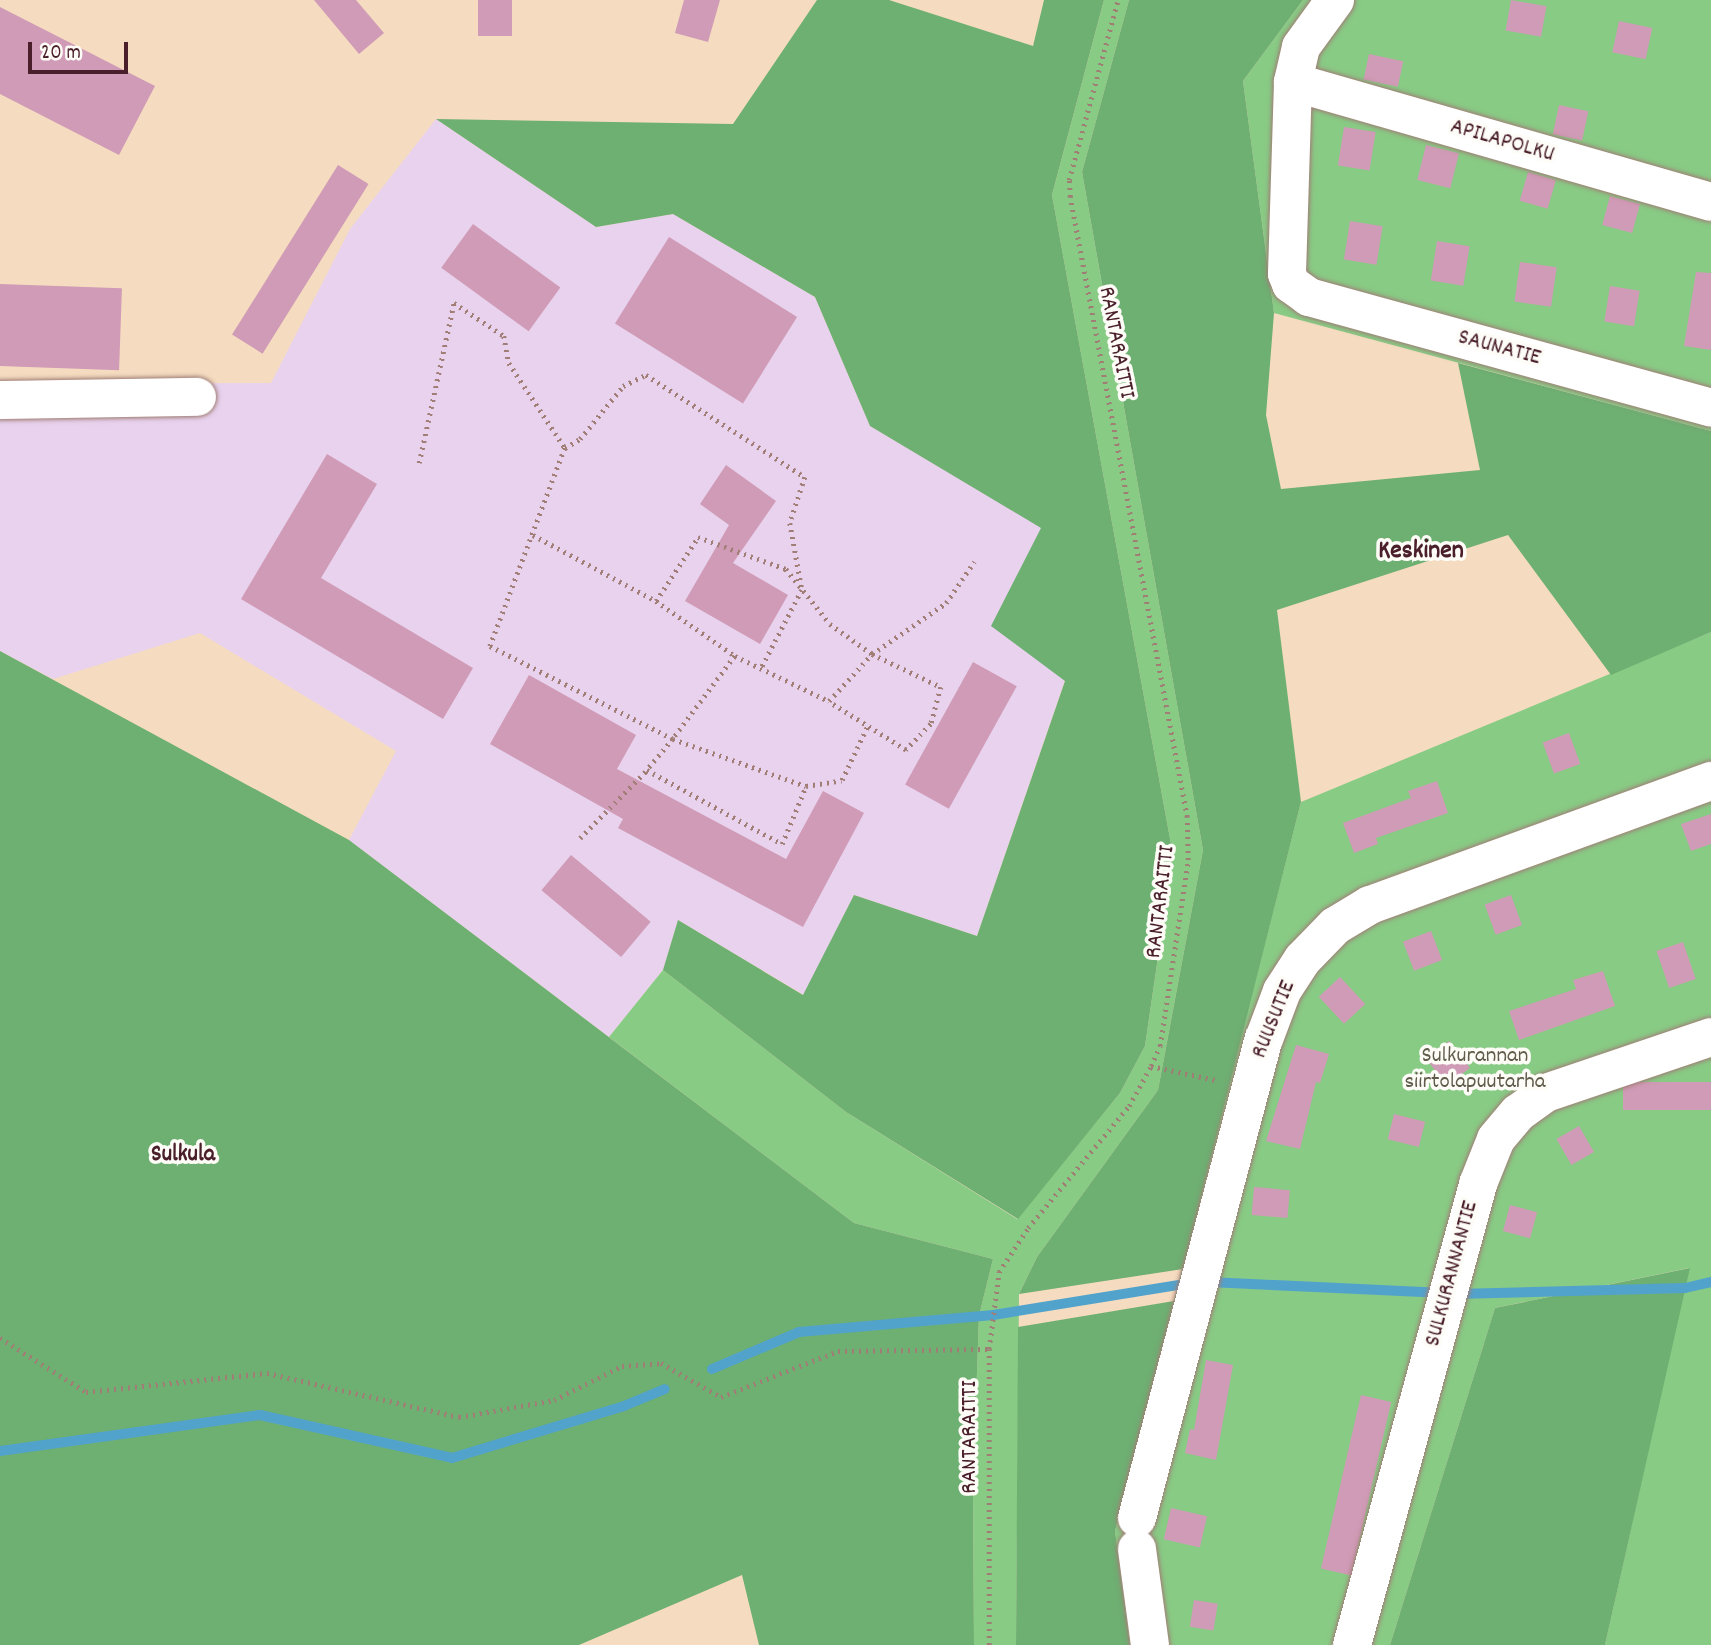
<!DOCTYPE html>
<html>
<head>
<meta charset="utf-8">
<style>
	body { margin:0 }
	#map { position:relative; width:1711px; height:1645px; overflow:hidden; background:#f5dcc0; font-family:Dekko,sans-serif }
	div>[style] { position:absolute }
	.built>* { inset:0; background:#e8d2ee }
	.green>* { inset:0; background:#88cb85 }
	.forest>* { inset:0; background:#6eaf72 }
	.stream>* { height:10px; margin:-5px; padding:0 5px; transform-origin:5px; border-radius:5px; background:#52a3cc }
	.building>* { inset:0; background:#d09bb6; transform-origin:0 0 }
	.path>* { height:4.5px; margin-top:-2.25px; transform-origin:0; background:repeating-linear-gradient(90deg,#a07e76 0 2px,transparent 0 7px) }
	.roads { filter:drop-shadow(0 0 2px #a07e76) drop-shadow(0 0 2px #a07e76) }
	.minor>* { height:38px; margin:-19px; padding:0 19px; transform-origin:19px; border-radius:19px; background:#fff }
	span { translate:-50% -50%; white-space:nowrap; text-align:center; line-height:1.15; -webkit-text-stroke:7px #fdfcf7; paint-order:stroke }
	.street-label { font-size:23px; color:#4a1f2b }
	.park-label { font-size:23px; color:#605b4a }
	.neighbourhood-label { font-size:24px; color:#4a1f2b; font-weight:700 }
	.quarter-label { font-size:26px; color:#4a1f2b; font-weight:700 }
	.scale { position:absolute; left:28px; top:42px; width:100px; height:32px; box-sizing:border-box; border:4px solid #4a1f2b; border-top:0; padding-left:9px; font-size:21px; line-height:24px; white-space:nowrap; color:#4a1f2b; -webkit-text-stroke:5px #fdfcf7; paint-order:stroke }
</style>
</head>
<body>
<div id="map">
	<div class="built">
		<div style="clip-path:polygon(436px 119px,596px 227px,673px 214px,815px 297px,870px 426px,1042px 528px,992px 626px,1065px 680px,977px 936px,854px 895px,804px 995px,678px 920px,663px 970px,609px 1037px,349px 840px,396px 751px,200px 633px,53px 679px,0 651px,0 384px,271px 383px,350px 229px)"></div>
	</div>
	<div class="green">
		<div style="clip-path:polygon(1104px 0,1129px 0,1082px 172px,1203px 850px,1158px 1090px,1037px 1257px,1019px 1294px,1016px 1645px,974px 1645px,973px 1485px,979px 1316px,993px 1259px,854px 1223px,609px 1037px,663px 970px,846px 1112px,1017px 1219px,1120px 1093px,1145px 1046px,1173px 855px,1052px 195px)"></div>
		<div style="clip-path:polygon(1303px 0,1711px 0,1711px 431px,1274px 313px,1243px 81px)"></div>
		<div style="clip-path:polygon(1711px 632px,1711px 1645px,1605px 1645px,1689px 1268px,1495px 1308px,1390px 1645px,1130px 1645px,1115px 1531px,1301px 802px)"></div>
	</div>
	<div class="forest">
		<div style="clip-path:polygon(817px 0,889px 0,1033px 46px,1044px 0,1104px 0,1052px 195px,1173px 855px,1145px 1046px,1120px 1093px,1018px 1219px,846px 1112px,663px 970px,678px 920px,803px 995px,854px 895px,977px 936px,1065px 681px,991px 626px,1041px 528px,870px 426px,815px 297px,673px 214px,596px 227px,436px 119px,733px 124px)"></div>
		<div style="clip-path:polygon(1129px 0,1303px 0,1243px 81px,1274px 313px,1266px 415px,1281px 489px,1480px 470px,1458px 363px,1711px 431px,1711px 632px,1611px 675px,1508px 535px,1277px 610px,1301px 802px,1183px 1269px,1019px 1294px,1037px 1257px,1158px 1090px,1203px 850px,1082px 172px)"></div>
		<div style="clip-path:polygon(0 651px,349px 840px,854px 1223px,993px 1259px,979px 1316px,973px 1485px,974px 1645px,759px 1645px,742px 1575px,579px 1645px,0 1645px)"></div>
		<div style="clip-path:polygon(1690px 1268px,1605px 1645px,1390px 1645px,1495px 1308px)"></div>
		<div style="clip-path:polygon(1174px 1301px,1115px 1531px,1130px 1645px,1016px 1645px,1018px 1327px)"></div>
	</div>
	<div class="stream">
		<div style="left:1209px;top:1282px;width:230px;rotate:2.7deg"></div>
		<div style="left:1457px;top:1294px;width:228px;rotate:-1.5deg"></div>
		<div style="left:1685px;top:1288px;width:27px;rotate:-13deg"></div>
		<div style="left:712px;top:1369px;width:95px;rotate:-23deg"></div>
		<div style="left:799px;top:1332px;width:195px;rotate:-5deg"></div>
		<div style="left:993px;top:1315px;width:201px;rotate:-9.2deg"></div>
		<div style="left:0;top:1451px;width:262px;rotate:-7.9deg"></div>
		<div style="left:260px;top:1415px;width:197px;rotate:12.6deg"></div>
		<div style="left:452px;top:1458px;width:180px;rotate:-16.8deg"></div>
		<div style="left:624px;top:1406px;width:44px;rotate:-22.5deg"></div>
	</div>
	<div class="building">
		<div style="clip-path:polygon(314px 0,356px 0,384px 33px,359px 54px)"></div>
		<div style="left:478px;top:0;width:34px;height:36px"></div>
		<div style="clip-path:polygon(684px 0,720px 0,708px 42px,675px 33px)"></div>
		<div style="left:1511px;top:0;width:36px;height:31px;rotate:10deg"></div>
		<div style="clip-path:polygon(0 7px,155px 86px,119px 155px,0 94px)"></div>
		<div style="left:1619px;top:21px;width:34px;height:32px;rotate:12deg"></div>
		<div style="left:1369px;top:54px;width:35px;height:26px;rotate:12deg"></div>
		<div style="left:1559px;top:105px;width:30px;height:30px;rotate:12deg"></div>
		<div style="left:1344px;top:127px;width:32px;height:39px;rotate:9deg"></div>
		<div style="left:1426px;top:145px;width:34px;height:36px;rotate:14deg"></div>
		<div style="left:338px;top:165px;width:36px;height:200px;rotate:32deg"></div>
		<div style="left:1528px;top:172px;width:29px;height:30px;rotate:16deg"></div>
		<div style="left:1610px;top:196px;width:31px;height:30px;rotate:15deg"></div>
		<div style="left:1350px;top:221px;width:33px;height:39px;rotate:9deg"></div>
		<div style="left:473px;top:224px;width:108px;height:54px;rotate:36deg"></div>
		<div style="left:669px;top:237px;width:151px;height:102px;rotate:32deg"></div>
		<div style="left:1437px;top:241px;width:33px;height:40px;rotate:9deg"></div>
		<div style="left:1520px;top:262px;width:37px;height:40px;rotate:8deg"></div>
		<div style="clip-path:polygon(1696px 272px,1711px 273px,1711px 350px,1684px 346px)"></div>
		<div style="left:0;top:284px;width:122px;height:82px;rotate:2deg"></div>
		<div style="left:1610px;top:286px;width:30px;height:36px;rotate:9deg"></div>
		<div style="clip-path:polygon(327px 454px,377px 484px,321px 578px,473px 668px,443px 719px,241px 599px)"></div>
		<div style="clip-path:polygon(726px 465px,776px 501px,733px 563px,788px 595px,760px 644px,685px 601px,729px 525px,700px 504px)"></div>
		<div style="left:973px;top:662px;width:50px;height:140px;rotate:29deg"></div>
		<div style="clip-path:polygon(529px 675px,636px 735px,617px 769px,786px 859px,823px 791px,864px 813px,803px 927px,618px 828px,623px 819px,490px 744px)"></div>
		<div style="left:1569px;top:733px;width:33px;height:28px;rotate:70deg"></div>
		<div style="clip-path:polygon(1437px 781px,1448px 813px,1376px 838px,1378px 844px,1354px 853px,1343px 823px,1411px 798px,1408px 791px)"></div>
		<div style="clip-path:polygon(1711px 814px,1711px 844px,1691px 851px,1681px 824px)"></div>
		<div style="left:571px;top:855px;width:104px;height:46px;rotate:40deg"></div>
		<div style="left:1511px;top:895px;width:32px;height:28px;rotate:70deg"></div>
		<div style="left:1431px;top:931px;width:31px;height:30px;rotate:69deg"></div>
		<div style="left:1683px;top:942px;width:39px;height:28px;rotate:71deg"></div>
		<div style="clip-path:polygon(1603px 971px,1615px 1006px,1519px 1040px,1509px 1011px,1576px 989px,1573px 980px)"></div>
		<div style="left:1340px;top:977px;width:37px;height:29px;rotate:47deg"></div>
		<div style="left:1449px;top:1041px;width:34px;height:29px;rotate:52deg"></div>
		<div style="clip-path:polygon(1296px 1045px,1329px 1054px,1320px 1083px,1316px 1082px,1300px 1149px,1266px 1141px)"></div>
		<div style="left:1711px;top:1082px;width:28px;height:88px;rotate:90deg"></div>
		<div style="left:1394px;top:1114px;width:32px;height:26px;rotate:14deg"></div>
		<div style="left:1579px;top:1126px;width:30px;height:26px;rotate:60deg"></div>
		<div style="left:1254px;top:1187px;width:36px;height:28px;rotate:5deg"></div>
		<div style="left:1510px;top:1205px;width:28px;height:27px;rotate:15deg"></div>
		<div style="clip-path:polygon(1206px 1360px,1233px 1365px,1216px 1460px,1185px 1453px,1190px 1429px,1194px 1430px)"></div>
		<div style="left:1361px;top:1395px;width:31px;height:178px;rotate:13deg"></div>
		<div style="left:1171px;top:1508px;width:37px;height:32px;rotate:13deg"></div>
		<div style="left:1194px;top:1600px;width:24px;height:27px;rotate:9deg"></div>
	</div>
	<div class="path">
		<div style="left:565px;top:448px;width:17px;rotate:-31deg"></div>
		<div style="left:580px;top:439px;width:68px;rotate:-50.9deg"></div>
		<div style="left:623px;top:386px;width:25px;rotate:-26deg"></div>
		<div style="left:646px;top:375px;width:189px;rotate:32.7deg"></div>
		<div style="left:805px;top:477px;width:48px;rotate:108.1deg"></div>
		<div style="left:790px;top:523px;width:68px;rotate:79.8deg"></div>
		<div style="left:802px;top:590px;width:87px;rotate:117.5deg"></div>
		<div style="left:419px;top:463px;width:164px;rotate:-77.7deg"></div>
		<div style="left:454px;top:303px;width:60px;rotate:33.4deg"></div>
		<div style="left:504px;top:336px;width:27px;rotate:80deg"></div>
		<div style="left:509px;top:363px;width:102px;rotate:56.6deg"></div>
		<div style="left:565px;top:448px;width:212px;rotate:110.7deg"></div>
		<div style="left:490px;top:646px;width:205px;rotate:26.9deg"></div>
		<div style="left:673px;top:739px;width:40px;rotate:130deg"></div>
		<div style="left:647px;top:770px;width:154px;rotate:28.7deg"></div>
		<div style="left:782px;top:844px;width:63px;rotate:-67.5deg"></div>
		<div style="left:533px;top:535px;width:140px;rotate:28.2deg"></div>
		<div style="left:656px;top:601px;width:96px;rotate:34.8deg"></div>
		<div style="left:735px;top:656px;width:104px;rotate:25.6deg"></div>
		<div style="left:829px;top:701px;width:64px;rotate:-47.5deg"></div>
		<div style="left:872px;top:654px;width:90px;rotate:-34.6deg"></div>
		<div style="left:946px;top:603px;width:50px;rotate:-55.7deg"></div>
		<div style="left:656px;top:601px;width:77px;rotate:-56.7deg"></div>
		<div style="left:698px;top:537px;width:94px;rotate:20deg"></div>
		<div style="left:786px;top:569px;width:70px;rotate:51.3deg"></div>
		<div style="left:830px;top:624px;width:52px;rotate:35.5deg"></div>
		<div style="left:872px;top:654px;width:76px;rotate:25.6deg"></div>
		<div style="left:941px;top:687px;width:38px;rotate:105deg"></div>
		<div style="left:931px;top:724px;width:36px;rotate:134deg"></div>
		<div style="left:906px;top:750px;width:91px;rotate:-148.1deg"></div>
		<div style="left:735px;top:656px;width:104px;rotate:126.8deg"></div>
		<div style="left:673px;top:739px;width:141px;rotate:19.5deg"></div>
		<div style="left:806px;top:786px;width:36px;rotate:-9deg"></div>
		<div style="left:842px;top:780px;width:61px;rotate:-64.7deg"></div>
		<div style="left:580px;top:838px;width:95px;rotate:-45.4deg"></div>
		<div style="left:1151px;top:1066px;width:66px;rotate:12.3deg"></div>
		<div style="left:0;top:1338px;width:102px;rotate:32.1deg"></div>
		<div style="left:86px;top:1392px;width:182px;rotate:-6deg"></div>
		<div style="left:267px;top:1373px;width:197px;rotate:12.9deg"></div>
		<div style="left:459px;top:1417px;width:97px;rotate:-10.1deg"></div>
		<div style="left:554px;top:1400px;width:76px;rotate:-26.6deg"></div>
		<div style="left:622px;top:1366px;width:39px;rotate:-4deg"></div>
		<div style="left:661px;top:1363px;width:69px;rotate:29.5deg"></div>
		<div style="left:721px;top:1397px;width:126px;rotate:-21.5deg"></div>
		<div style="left:838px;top:1351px;width:151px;rotate:-0.8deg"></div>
		<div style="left:989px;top:1645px;width:296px;rotate:-90deg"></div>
		<div style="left:989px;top:1349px;width:78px;rotate:-82.6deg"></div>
		<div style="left:999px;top:1272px;width:53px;rotate:-56.6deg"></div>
		<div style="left:1028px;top:1228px;width:158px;rotate:-50.4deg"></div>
		<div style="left:1129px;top:1106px;width:46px;rotate:-61.2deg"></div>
		<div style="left:1151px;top:1066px;width:22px;rotate:-66deg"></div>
		<div style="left:1160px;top:1046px;width:188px;rotate:-81.4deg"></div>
		<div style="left:1188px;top:860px;width:43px;rotate:-91.3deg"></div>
		<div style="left:1187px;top:817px;width:631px;rotate:-100.69deg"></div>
		<div style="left:1070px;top:197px;width:17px;rotate:-93deg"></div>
		<div style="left:1069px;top:180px;width:187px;rotate:-74.8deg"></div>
	</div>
	<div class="roads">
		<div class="minor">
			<div style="left:1335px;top:0;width:58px;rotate:125.9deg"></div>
			<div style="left:1301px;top:47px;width:36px;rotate:103deg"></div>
			<div style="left:1293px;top:82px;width:192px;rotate:91.8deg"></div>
			<div style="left:1287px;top:274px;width:11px;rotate:68deg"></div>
			<div style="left:1291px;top:284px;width:22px;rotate:36deg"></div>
			<div style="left:1309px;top:297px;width:417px;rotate:15.4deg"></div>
			<div style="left:1293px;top:82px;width:435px;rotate:16deg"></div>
			<div style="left:0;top:400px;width:197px;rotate:-0.9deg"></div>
			<div style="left:1137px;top:1518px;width:496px;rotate:-75.2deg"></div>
			<div style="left:1264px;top:1039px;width:51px;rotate:-69.4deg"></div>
			<div style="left:1282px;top:991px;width:38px;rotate:-57deg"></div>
			<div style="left:1303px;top:959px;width:46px;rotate:-45.9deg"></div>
			<div style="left:1335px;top:926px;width:41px;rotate:-31deg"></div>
			<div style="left:1370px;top:905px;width:363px;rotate:-20deg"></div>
			<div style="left:1137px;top:1549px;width:97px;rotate:82.3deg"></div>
			<div style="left:1352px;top:1645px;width:478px;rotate:-74.7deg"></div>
			<div style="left:1478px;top:1184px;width:48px;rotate:-68.2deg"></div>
			<div style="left:1496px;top:1139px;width:34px;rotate:-50deg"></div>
			<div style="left:1518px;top:1113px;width:34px;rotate:-36deg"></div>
			<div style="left:1546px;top:1093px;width:174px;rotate:-18.7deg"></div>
		</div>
	</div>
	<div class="street-label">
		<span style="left:1502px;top:142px;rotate:16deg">APILAPOLKU</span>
		<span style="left:1115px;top:343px;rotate:79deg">RANTARAITTI</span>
		<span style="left:1499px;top:349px;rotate:15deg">SAUNATIE</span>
		<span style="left:1162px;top:902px;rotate:-83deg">RANTARAITTI</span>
		<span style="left:1275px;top:1020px;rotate:-68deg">RUUSUTIE</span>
		<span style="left:1453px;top:1274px;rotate:-75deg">SULKURANNANTIE</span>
		<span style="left:971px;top:1437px;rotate:-90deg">RANTARAITTI</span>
	</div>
	<div class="park-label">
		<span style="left:1475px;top:1070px">Sulkurannan<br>siirtolapuutarha</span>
	</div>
	<div class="neighbourhood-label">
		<span style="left:183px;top:1156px">Sulkula</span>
	</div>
	<div class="quarter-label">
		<span style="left:1421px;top:552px">Keskinen</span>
	</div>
	<div class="scale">20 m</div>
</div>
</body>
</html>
